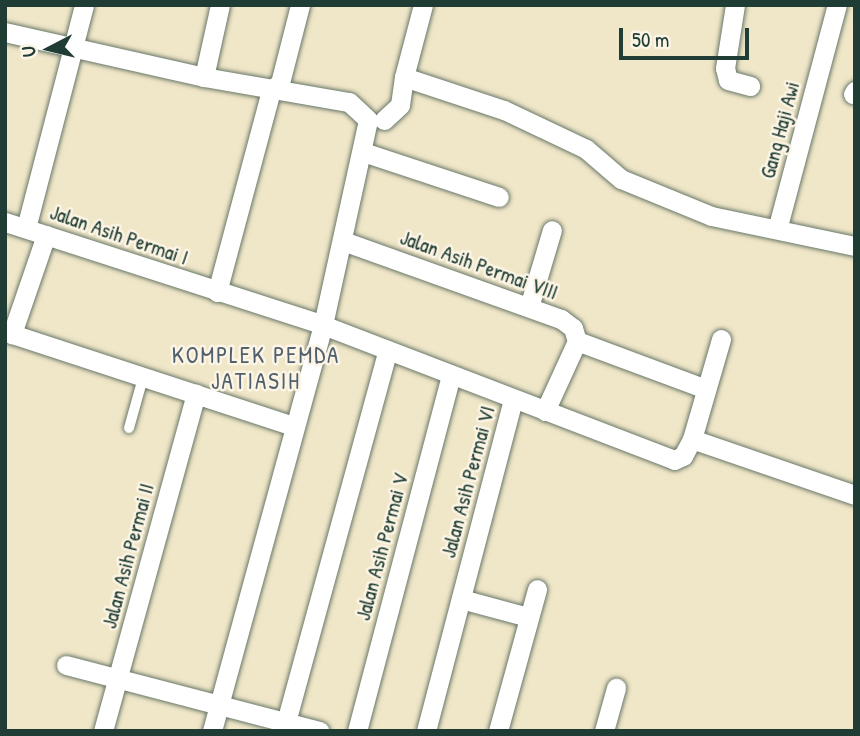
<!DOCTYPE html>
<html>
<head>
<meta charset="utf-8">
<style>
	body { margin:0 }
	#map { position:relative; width:860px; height:736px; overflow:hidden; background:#f0e6c8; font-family:"Patrick Hand",sans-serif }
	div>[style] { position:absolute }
	.roads { filter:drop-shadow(0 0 2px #687868) drop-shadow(0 0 2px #687868) }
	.service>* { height:10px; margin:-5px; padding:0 5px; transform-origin:5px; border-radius:5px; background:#fff }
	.minor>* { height:19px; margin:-9.5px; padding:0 9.5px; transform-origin:9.5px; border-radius:9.5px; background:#fff }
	span { translate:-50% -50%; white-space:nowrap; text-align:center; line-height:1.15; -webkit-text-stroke:5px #fcf5e5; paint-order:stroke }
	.street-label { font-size:21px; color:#1f3d34 }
	.neighbourhood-label { font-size:23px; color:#51606d; letter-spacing:2px }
	.frame { position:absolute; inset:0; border:7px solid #1f3d34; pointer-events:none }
	.north { position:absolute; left:14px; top:14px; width:70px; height:70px; -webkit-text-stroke:5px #fcf5e5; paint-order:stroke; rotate:263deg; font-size:19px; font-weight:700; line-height:28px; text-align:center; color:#1f3d34 }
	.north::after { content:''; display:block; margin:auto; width:24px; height:32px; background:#1f3d34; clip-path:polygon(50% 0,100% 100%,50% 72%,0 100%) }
	.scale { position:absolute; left:619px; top:28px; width:130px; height:32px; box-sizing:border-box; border:4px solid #1f3d34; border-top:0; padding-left:9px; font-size:21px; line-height:24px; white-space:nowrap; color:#1f3d34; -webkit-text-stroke:5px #fcf5e5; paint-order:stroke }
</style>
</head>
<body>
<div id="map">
	<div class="roads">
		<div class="service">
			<div style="left:129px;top:428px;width:52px;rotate:-74.4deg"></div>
		</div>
		<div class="minor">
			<div style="left:423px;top:5px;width:74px;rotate:104.8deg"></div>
			<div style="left:404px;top:77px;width:105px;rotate:18.3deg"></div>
			<div style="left:504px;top:110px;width:91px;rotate:25.4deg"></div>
			<div style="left:586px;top:149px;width:46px;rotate:40.6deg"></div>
			<div style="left:621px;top:179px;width:97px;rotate:22.3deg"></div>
			<div style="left:711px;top:216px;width:147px;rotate:11.8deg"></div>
			<div style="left:735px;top:5px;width:64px;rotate:99deg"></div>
			<div style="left:725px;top:68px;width:12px;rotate:76deg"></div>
			<div style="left:728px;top:80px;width:23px;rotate:15deg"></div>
			<div style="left:5px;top:32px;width:204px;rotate:12.7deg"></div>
			<div style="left:204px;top:77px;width:147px;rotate:9.8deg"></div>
			<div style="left:349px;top:102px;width:26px;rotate:43deg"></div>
			<div style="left:368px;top:120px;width:210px;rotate:102.4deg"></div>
			<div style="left:323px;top:325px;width:421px;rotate:105.3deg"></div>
			<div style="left:204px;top:77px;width:74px;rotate:-77.5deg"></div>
			<div style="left:853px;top:94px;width:4px;rotate:-56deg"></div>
			<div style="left:384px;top:120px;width:22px;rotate:-43deg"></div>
			<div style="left:400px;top:105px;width:28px;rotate:-82deg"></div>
			<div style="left:363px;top:152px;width:143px;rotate:18.3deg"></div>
			<div style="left:5px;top:222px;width:334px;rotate:17.9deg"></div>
			<div style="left:323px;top:325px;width:376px;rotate:21deg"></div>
			<div style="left:674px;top:460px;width:10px;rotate:-24deg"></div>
			<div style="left:683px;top:456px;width:19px;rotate:-62deg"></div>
			<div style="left:692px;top:439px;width:104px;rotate:-73.8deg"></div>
			<div style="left:778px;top:226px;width:229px;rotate:-75.1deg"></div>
			<div style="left:26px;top:228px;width:230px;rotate:-75.4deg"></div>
			<div style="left:46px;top:235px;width:105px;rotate:109deg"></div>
			<div style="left:12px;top:334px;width:296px;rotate:18.1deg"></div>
			<div style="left:343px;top:241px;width:232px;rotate:19.7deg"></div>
			<div style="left:561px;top:319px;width:15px;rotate:37deg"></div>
			<div style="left:573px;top:328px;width:14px;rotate:73deg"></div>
			<div style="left:577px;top:341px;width:138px;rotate:20.4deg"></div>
			<div style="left:217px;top:292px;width:209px;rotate:-75deg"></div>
			<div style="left:271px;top:90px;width:11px;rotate:-38deg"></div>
			<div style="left:280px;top:83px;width:81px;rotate:-75.6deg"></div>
			<div style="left:529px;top:307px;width:80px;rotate:-73.4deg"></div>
			<div style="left:545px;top:411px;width:77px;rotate:-65.4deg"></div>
			<div style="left:692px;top:439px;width:172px;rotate:19deg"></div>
			<div style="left:461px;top:599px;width:69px;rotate:15deg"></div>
			<div style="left:66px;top:665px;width:262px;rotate:14.6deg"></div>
			<div style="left:286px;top:722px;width:384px;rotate:-74.7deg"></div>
			<div style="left:103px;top:731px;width:350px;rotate:-74.6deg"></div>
			<div style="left:357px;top:731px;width:367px;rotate:-75.2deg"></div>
			<div style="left:426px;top:731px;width:343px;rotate:-75.3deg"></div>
			<div style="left:498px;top:731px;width:147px;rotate:-74.6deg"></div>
			<div style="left:604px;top:731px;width:45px;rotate:-74.4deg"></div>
		</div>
	</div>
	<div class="street-label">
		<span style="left:780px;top:130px;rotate:-75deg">Gang Haji Awi</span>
		<span style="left:119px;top:235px;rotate:19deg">Jalan Asih Permai I</span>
		<span style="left:479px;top:265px;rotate:20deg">Jalan Asih Permai VIII</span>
		<span style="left:468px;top:482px;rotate:-75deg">Jalan Asih Permai VI</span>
		<span style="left:382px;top:547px;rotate:-75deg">Jalan Asih Permai V</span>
		<span style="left:128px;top:556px;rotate:-75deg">Jalan Asih Permai II</span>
	</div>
	<div class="neighbourhood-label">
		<span style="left:256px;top:368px">KOMPLEK PEMDA<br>JATIASIH</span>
	</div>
	<div class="frame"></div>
	<div class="north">U</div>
	<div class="scale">50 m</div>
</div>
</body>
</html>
